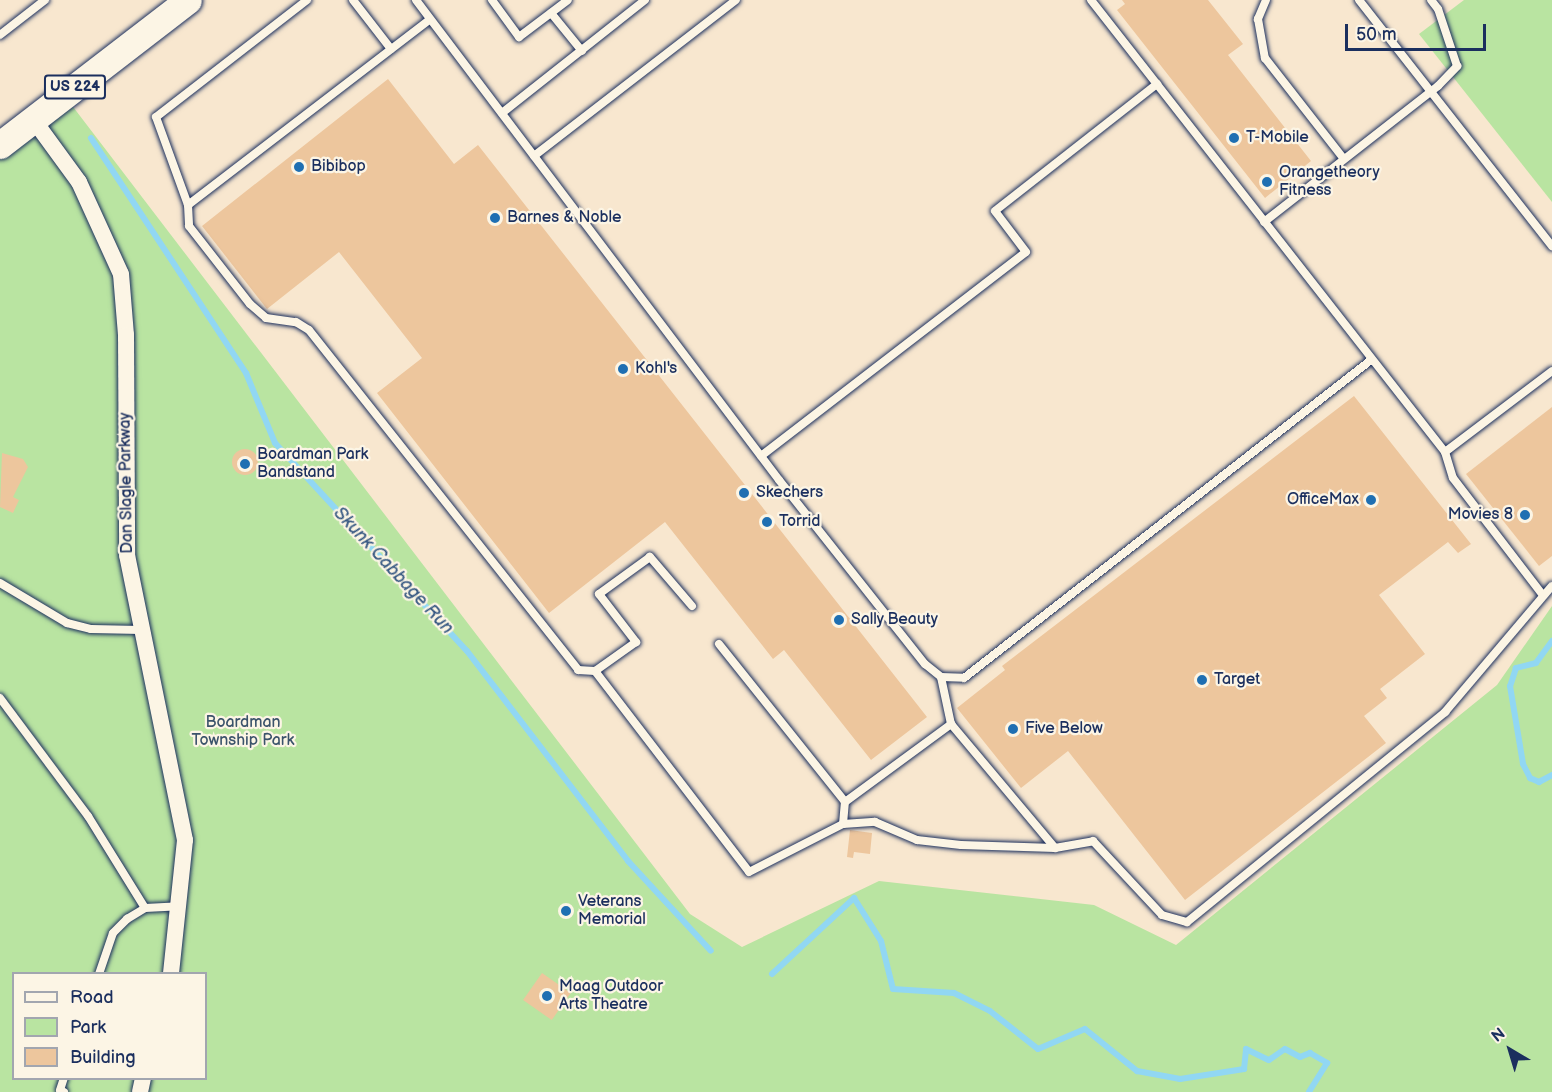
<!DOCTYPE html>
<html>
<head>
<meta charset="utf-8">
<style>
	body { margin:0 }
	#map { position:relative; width:1552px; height:1092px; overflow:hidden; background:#f8e7cf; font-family:"Balsamiq Sans",sans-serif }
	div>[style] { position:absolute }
	.green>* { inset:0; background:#b9e4a1 }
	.stream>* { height:6px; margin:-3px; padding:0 3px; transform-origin:3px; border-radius:3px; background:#91d7f3 }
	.building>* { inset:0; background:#edc69d; transform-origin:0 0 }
	.round { border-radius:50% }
	.roads { filter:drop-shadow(0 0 2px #1b2f5e) drop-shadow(0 0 2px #1b2f5e) }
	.service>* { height:8px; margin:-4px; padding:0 4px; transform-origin:4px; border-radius:4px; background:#fcf5e5 }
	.minor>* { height:16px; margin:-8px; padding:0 8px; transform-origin:8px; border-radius:8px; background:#fcf5e5 }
	.primary>* { height:27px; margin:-13.5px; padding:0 13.5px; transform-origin:13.5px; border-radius:13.5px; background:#fcf5e5 }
	.dots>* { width:16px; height:16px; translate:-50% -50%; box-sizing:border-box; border:3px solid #fcf5e5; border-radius:50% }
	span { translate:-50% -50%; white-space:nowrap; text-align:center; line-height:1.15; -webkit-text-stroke:4.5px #fcf5e5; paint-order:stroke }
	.shield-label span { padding:2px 4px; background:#fcf5e5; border:2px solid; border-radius:4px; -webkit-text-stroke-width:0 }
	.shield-label { font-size:15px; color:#1b2f5e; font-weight:700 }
	.poi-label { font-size:16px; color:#1b2f5e }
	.left { translate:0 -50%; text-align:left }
	.right { translate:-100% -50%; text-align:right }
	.street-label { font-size:16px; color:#1b2f5e }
	.park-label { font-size:16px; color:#3b536b }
	.water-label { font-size:18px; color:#385983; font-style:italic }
	.legend { position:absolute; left:12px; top:972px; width:195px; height:108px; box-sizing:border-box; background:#fcf5e5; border:2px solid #a2a6af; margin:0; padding:8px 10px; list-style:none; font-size:18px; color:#1b2f5e }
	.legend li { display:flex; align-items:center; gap:12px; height:30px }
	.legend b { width:30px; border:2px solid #a2a6af }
	.north { position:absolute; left:1480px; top:1020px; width:60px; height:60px; -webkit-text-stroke:4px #fcf5e5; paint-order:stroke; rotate:322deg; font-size:16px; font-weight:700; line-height:24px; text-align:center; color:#1b2f5e }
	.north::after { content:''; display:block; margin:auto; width:21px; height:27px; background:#1b2f5e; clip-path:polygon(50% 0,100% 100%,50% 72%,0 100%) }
	.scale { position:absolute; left:1345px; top:24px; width:141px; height:27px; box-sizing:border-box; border:3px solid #1b2f5e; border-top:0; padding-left:8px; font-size:18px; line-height:21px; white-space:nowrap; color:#1b2f5e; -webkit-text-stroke:4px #fcf5e5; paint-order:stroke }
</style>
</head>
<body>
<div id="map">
	<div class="green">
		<div style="clip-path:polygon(1464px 0,1552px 0,1552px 202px,1419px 34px)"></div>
		<div style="clip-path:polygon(evenodd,64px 95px,690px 914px,742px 947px,879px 881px,1094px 905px,1176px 945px,1497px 685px,1552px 606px,1552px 1092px,0 1092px,0 145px,64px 95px,14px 974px,206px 974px,206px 1078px,14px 1078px,14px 974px)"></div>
	</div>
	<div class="stream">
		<div style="left:91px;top:138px;width:282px;rotate:56.6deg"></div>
		<div style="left:246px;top:373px;width:76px;rotate:67.5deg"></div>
		<div style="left:275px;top:443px;width:283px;rotate:47.3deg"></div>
		<div style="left:467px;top:651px;width:265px;rotate:52.5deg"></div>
		<div style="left:628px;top:861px;width:122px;rotate:47.3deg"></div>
		<div style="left:1552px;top:641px;width:27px;rotate:126deg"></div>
		<div style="left:1536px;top:663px;width:21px;rotate:166deg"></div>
		<div style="left:1516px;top:668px;width:19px;rotate:108deg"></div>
		<div style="left:1510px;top:686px;width:79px;rotate:80.5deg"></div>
		<div style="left:1523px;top:764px;width:16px;rotate:63deg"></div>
		<div style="left:1530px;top:778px;width:10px;rotate:24deg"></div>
		<div style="left:1539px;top:782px;width:15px;rotate:-28deg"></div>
		<div style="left:772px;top:974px;width:112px;rotate:-42.8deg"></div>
		<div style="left:854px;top:898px;width:51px;rotate:57.9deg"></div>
		<div style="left:881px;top:941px;width:49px;rotate:76deg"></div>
		<div style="left:893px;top:989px;width:61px;rotate:3.8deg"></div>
		<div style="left:954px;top:993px;width:40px;rotate:26.6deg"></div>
		<div style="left:990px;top:1011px;width:61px;rotate:38.4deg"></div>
		<div style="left:1038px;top:1049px;width:51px;rotate:-23.1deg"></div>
		<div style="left:1085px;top:1029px;width:67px;rotate:38.9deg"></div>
		<div style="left:1137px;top:1071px;width:44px;rotate:10.5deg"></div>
		<div style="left:1180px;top:1079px;width:65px;rotate:-8.9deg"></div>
		<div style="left:1244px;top:1069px;width:20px;rotate:-84deg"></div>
		<div style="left:1246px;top:1049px;width:25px;rotate:26deg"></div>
		<div style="left:1269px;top:1060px;width:19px;rotate:-35deg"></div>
		<div style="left:1285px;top:1049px;width:17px;rotate:28deg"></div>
		<div style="left:1300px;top:1057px;width:11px;rotate:-22deg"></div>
		<div style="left:1310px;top:1053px;width:20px;rotate:30deg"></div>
		<div style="left:1327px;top:1063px;width:34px;rotate:122deg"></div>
	</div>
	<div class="building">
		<div style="clip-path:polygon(1122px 0,1208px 0,1243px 44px,1228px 55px,1311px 161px,1265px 198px,1117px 10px,1125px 4px)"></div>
		<div style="clip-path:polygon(388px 79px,454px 164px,478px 145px,927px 717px,871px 760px,784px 650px,773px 659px,665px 522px,549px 613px,377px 393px,422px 358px,339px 252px,267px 309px,202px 226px)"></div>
		<div style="clip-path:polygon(1354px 396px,1471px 544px,1458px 553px,1448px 542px,1379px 595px,1425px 654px,1380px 689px,1387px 698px,1364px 716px,1386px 743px,1185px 900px,1068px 751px,1021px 788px,957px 708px,1005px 670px,1002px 666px)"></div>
		<div style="clip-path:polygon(1552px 407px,1552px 556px,1539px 566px,1466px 474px)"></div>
		<div class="round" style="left:232px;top:449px;width:26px;height:26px"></div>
		<div style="clip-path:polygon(2px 453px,23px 459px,28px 467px,13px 497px,19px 500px,13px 513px,0 507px)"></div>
		<div style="clip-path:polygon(850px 830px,872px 833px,870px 854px,854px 852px,853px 858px,847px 857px)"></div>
		<div style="left:542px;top:973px;width:35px;height:33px;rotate:35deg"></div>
	</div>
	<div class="roads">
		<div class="service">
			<div style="left:307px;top:0;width:191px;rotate:142.2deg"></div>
			<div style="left:156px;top:117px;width:94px;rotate:70deg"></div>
			<div style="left:188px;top:205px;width:305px;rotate:-37.5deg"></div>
			<div style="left:353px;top:0;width:62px;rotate:52.2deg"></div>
			<div style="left:416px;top:0;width:602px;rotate:52.9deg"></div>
			<div style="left:779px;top:480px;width:235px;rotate:51.6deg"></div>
			<div style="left:925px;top:664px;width:21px;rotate:39deg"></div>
			<div style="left:941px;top:677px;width:23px;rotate:2deg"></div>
			<div style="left:964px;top:678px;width:517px;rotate:-38deg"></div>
			<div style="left:492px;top:0;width:46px;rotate:53.9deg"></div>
			<div style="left:519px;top:37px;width:61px;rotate:-37.1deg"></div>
			<div style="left:1091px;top:0;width:574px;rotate:51.93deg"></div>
			<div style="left:1445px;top:452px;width:134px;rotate:-37.1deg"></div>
			<div style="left:1266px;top:0;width:21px;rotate:113deg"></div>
			<div style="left:1258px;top:19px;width:40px;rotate:80deg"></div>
			<div style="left:1265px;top:58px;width:128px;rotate:52deg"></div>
			<div style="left:1359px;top:0;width:313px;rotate:51.9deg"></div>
			<div style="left:551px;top:13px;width:49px;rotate:50.8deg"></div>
			<div style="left:0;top:35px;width:57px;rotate:-37.9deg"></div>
			<div style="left:502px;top:113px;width:182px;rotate:-38.3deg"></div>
			<div style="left:534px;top:156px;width:255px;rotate:-37.7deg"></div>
			<div style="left:188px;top:205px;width:21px;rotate:87deg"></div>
			<div style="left:189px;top:226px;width:99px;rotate:52deg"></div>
			<div style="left:250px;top:304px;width:21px;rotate:41deg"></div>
			<div style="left:266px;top:318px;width:30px;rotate:8deg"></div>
			<div style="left:296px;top:322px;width:15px;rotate:32deg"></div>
			<div style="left:309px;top:330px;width:434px;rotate:51.6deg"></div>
			<div style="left:578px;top:670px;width:17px;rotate:3deg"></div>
			<div style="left:1264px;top:222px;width:221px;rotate:-38deg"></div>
			<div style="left:1438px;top:86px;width:28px;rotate:-46deg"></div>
			<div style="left:1457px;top:66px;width:60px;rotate:-108.4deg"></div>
			<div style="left:1438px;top:9px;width:11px;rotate:-128deg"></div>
			<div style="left:1445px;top:452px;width:27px;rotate:73deg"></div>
			<div style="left:1453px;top:478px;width:146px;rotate:52.5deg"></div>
			<div style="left:761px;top:456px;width:334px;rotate:-37.6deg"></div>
			<div style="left:1026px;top:252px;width:51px;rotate:-127.1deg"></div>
			<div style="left:995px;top:211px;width:206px;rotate:-38.1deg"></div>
			<div style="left:0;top:583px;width:78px;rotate:30.8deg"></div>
			<div style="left:67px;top:623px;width:25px;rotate:14deg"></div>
			<div style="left:91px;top:629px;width:50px;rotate:1.1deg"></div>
			<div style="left:692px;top:606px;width:65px;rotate:-130.6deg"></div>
			<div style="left:650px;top:557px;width:63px;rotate:144deg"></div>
			<div style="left:599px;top:594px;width:61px;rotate:52.4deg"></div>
			<div style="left:636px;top:642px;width:50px;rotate:144.7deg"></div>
			<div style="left:595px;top:671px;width:253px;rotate:52.5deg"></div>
			<div style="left:749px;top:872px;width:106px;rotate:-27.1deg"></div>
			<div style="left:843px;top:824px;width:22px;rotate:-85deg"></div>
			<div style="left:845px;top:802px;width:132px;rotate:-36.3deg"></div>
			<div style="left:951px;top:724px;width:48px;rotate:-102deg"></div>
			<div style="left:719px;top:644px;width:202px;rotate:51.4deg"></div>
			<div style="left:0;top:698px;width:147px;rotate:53.3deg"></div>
			<div style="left:88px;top:816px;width:108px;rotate:58.2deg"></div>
			<div style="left:951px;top:724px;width:162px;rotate:50deg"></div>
			<div style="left:843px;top:824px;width:32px;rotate:-4deg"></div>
			<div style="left:875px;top:822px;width:46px;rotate:23.2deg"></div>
			<div style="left:917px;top:840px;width:44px;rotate:6.5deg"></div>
			<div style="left:961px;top:845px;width:94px;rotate:1.8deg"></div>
			<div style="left:1055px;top:848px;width:39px;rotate:-10deg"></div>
			<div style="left:1093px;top:841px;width:101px;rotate:47deg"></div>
			<div style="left:1162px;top:915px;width:26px;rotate:16deg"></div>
			<div style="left:1187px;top:922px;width:333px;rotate:-39.1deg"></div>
			<div style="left:1445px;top:712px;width:165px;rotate:-49.7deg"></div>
			<div style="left:99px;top:974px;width:43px;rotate:-71.1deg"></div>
			<div style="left:113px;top:933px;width:20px;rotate:-45deg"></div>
			<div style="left:127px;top:919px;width:21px;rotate:-31deg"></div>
			<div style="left:145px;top:908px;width:34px;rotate:-3deg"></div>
			<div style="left:64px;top:1092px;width:4px;rotate:-153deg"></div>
			<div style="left:60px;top:1090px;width:13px;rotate:-72deg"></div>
		</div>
		<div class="minor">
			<div style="left:33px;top:119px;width:78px;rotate:53.9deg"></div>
			<div style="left:79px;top:182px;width:101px;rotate:65.5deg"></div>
			<div style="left:121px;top:274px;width:61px;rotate:85.3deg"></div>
			<div style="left:126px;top:335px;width:220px;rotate:89.7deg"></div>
			<div style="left:127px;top:555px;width:291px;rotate:78.5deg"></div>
			<div style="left:185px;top:840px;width:135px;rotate:96deg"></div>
			<div style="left:140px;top:1092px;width:14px;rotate:-78deg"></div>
		</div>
		<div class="primary">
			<div style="left:0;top:145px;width:237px;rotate:-37.6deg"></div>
		</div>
	</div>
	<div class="dots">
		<div style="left:1234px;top:138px;background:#1f6fb2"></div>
		<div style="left:299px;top:167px;background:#1f6fb2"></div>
		<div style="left:1267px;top:182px;background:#1f6fb2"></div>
		<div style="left:495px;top:218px;background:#1f6fb2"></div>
		<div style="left:623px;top:369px;background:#1f6fb2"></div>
		<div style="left:245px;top:464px;background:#1f6fb2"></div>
		<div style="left:744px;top:493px;background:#1f6fb2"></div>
		<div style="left:1371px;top:500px;background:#1f6fb2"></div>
		<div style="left:1525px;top:515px;background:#1f6fb2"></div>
		<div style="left:767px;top:522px;background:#1f6fb2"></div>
		<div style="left:839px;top:620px;background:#1f6fb2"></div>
		<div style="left:1202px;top:680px;background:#1f6fb2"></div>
		<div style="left:1013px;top:729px;background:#1f6fb2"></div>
		<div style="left:566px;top:911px;background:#1f6fb2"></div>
		<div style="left:547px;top:996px;background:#1f6fb2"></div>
	</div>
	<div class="shield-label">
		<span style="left:75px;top:87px">US 224</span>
	</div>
	<div class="poi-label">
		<span class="left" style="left:1246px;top:138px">T-Mobile</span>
		<span class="left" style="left:311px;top:167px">Bibibop</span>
		<span class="left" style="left:1279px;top:182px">Orangetheory<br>Fitness</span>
		<span class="left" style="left:507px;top:218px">Barnes &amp; Noble</span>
		<span class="left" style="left:635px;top:369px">Kohl's</span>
		<span class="left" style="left:257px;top:464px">Boardman Park<br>Bandstand</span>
		<span class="left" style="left:756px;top:493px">Skechers</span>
		<span class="right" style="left:1359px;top:500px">OfficeMax</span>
		<span class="right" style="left:1513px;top:515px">Movies 8</span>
		<span class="left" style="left:779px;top:522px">Torrid</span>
		<span class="left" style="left:851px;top:620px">Sally Beauty</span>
		<span class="left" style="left:1214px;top:680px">Target</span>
		<span class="left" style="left:1025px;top:729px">Five Below</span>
		<span class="left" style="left:578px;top:911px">Veterans<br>Memorial</span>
		<span class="left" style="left:559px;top:996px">Maag Outdoor<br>Arts Theatre</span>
	</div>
	<div class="street-label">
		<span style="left:127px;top:483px;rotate:-91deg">Dan Slagle Parkway</span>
	</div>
	<div class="park-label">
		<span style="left:243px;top:732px">Boardman<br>Township Park</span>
	</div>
	<div class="water-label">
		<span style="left:393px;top:571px;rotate:47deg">Skunk Cabbage Run</span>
	</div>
	<ul class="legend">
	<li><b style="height:8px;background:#fcf5e5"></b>Road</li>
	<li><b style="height:16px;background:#b9e4a1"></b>Park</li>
	<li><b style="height:16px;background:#edc69d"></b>Building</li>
	</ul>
	<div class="north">N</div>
	<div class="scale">50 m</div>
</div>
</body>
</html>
